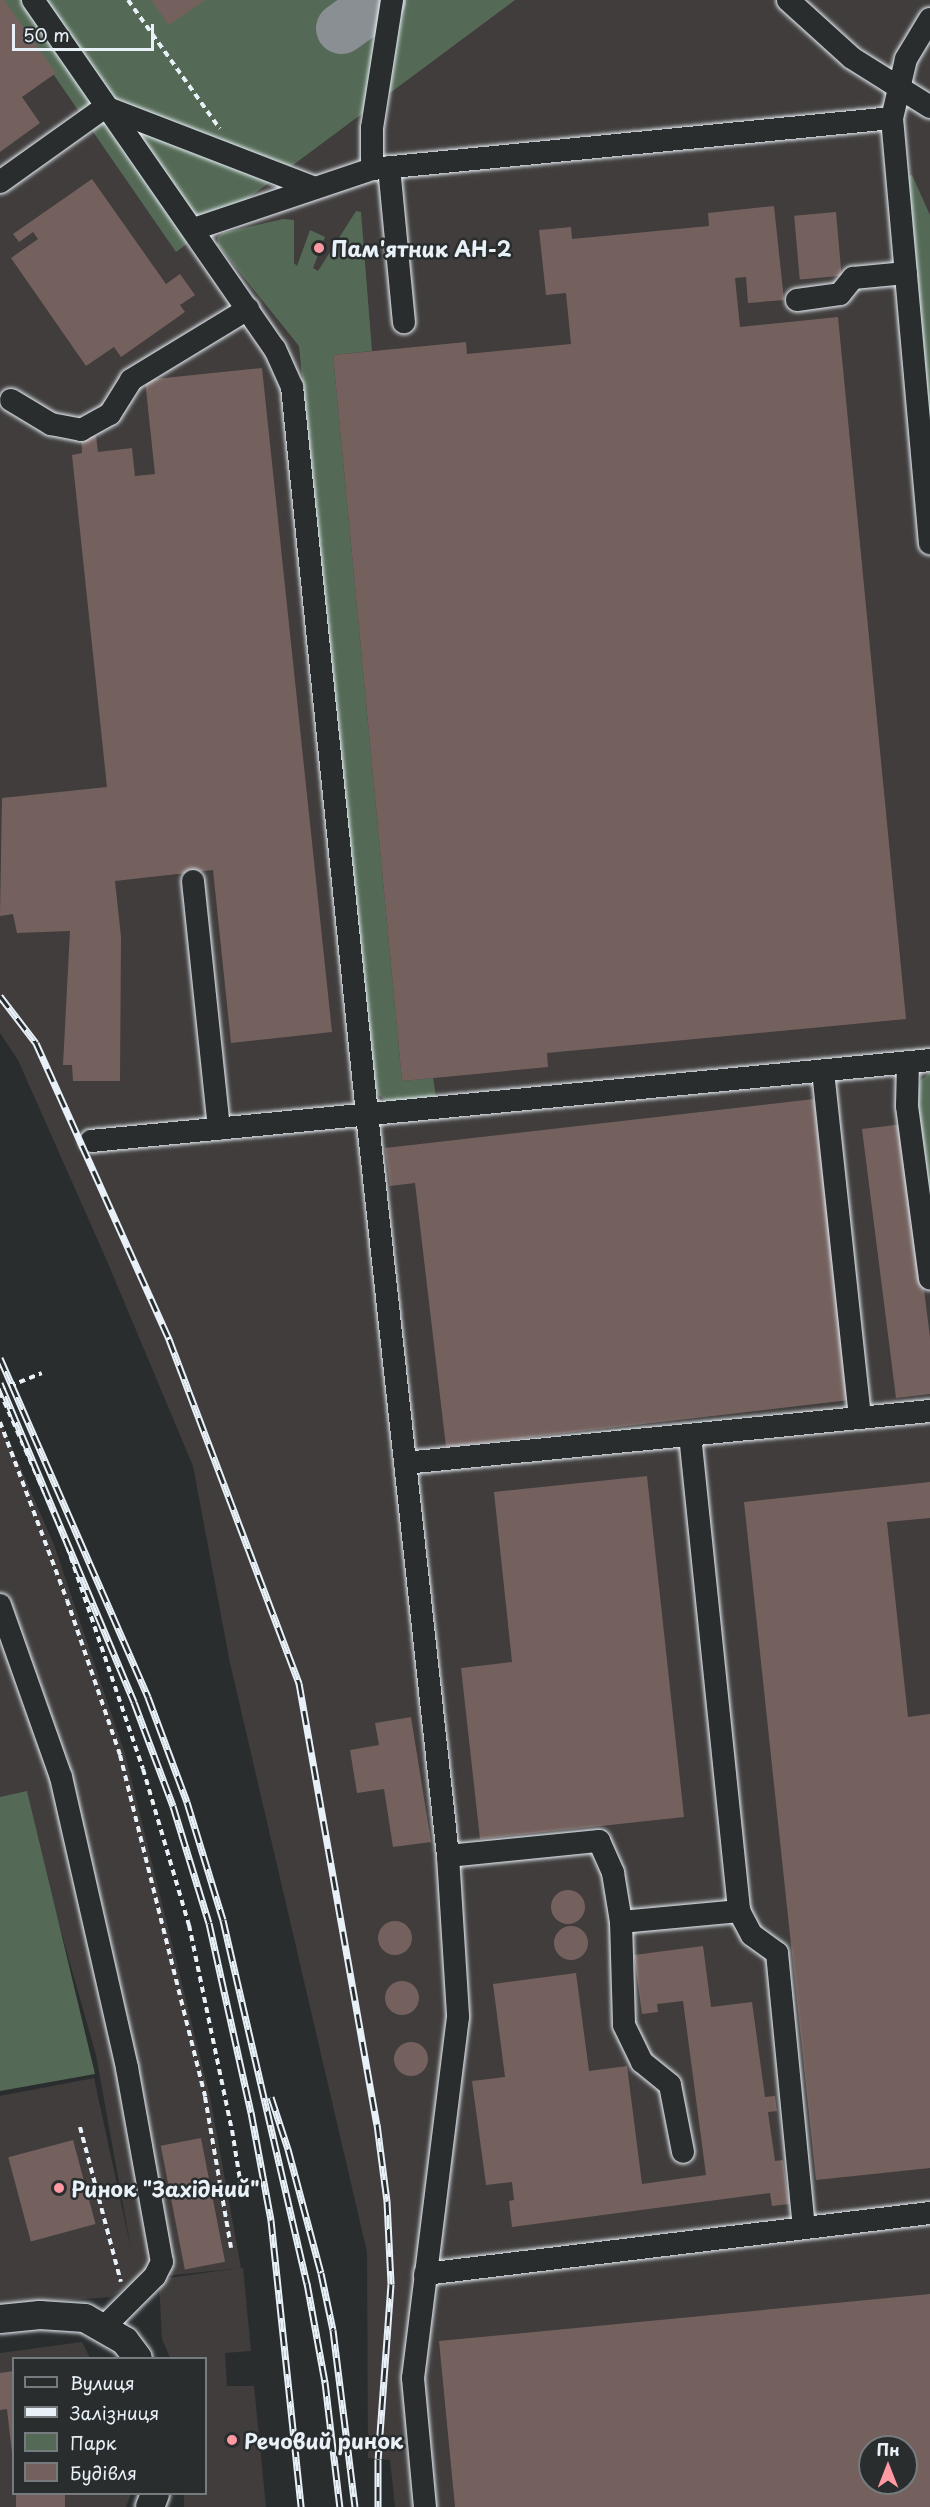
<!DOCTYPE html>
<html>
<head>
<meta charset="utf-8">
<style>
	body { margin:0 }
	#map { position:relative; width:930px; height:2507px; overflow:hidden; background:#2a2d2e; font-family:"Playpen Sans",sans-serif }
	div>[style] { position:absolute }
	.built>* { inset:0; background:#403d3c }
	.green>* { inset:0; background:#556a56 }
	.taxiway>* { height:51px; margin:-25.5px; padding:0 25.5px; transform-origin:25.5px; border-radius:25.5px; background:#898f93 }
	.building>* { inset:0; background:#74615e; transform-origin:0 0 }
	.round { border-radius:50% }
	.path>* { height:4px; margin-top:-2px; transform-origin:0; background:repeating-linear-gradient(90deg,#e8f1f8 0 6px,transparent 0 10.5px) }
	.roads { filter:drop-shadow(0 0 2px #e8f1f8) drop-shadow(0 0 2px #e8f1f8) }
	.minor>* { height:22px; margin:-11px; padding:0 11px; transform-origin:11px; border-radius:11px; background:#2a2d2e }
	.major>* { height:28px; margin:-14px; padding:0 14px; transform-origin:14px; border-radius:14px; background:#2a2d2e }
	.rail>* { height:7px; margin-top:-3.5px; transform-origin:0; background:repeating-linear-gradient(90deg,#2a2d2e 0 14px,#e8f1f8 0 28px); box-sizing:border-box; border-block:2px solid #e8f1f8 }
	.dots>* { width:16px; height:16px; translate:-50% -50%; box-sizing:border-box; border:3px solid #2a2d2e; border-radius:50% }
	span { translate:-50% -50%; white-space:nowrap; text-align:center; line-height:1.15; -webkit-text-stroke:5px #2a2d2e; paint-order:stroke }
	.poi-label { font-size:21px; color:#e8f1f8; font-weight:700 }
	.left { translate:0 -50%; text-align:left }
	.legend { position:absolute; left:12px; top:2357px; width:195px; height:138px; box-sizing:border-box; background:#2a2d2e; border:2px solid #767b7f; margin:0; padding:8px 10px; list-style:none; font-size:18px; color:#e8f1f8 }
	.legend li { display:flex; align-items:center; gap:12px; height:30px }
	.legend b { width:30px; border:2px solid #767b7f }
	.north { position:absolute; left:858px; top:2435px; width:60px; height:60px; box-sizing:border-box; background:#2a2d2e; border:2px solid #767b7f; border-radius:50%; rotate:0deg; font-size:16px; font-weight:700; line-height:24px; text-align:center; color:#e8f1f8 }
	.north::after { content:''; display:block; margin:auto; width:21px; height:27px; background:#ff9aa2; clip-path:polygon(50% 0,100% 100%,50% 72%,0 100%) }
	.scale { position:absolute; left:12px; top:24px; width:142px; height:27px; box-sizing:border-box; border:3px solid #e8f1f8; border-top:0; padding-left:8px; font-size:18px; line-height:21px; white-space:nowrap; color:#e8f1f8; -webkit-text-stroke:4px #2a2d2e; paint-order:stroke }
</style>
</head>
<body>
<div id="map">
	<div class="built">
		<div style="clip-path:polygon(evenodd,0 0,930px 0,930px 2507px,395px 2507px,390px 2460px,368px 2458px,367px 2252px,230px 1663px,193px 1466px,107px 1261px,18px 1060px,0 1033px,0 0,870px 2447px,906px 2447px,906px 2483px,870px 2483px,870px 2447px)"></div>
		<div style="clip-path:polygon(0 1420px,54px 1545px,125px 1754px,210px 2097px,241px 2268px,243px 2268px,251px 2351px,225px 2353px,227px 2386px,254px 2386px,266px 2507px,184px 2507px,184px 2494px,206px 2494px,206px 2358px,170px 2358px,162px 2339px,159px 2283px,168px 2278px,240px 2268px,137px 2279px,111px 2297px,0 2305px,0 2096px,94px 2078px,131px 2249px,96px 2055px,52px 1900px,27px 1792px,0 1797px)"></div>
		<div style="clip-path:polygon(82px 2342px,90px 2358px,14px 2358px,14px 2494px,131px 2494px,126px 2507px,0 2507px,0 2353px)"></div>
	</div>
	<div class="green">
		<div style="clip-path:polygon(2px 0,515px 0,176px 252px)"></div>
		<div style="clip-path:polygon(912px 175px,930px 215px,930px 429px,904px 176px)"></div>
		<div style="clip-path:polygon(356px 211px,361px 212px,372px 351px,333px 355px,402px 1081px,433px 1078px,437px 1103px,391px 1105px,374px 1092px,299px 346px,218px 245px,217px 237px,223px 233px,283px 219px,294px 220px,294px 263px,297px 266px,310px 230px,325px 237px,313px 268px,318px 271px)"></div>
		<div style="clip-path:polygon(930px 1072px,930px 1222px,916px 1113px,920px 1081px)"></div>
		<div style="clip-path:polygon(27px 1791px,95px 2074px,0 2091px,0 1797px)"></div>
	</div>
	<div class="taxiway">
		<div style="left:341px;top:28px;width:48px;rotate:-35.7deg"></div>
	</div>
	<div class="building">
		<div style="clip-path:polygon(0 0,4px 0,56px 73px,22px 97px,40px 123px,0 152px)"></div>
		<div style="clip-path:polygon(151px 0,205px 0,169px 25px)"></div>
		<div style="clip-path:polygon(92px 179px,166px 284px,180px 274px,195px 295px,180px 305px,185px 312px,121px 357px,114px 347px,86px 366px,11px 258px,38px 239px,33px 232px,19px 242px,13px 234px)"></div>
		<div style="clip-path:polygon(774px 206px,784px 300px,748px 303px,746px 277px,735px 278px,740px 327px,838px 317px,906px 1019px,547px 1053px,548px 1067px,402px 1081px,333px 355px,466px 342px,467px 354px,571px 344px,566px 293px,546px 295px,539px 230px,571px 227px,572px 239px,709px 226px,708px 213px)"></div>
		<div style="left:836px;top:212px;width:64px;height:42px;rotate:85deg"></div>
		<div style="clip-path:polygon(262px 368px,332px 1032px,231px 1043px,213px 870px,115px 881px,121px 937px,120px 1081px,73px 1081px,72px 1065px,63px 1065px,70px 931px,17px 933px,13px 914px,0 916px,2px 798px,107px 787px,72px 455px,82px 453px,81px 437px,96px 436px,98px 452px,132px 448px,135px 476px,155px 474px,145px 380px)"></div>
		<div style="clip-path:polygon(814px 1099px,849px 1400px,446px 1447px,415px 1183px,390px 1186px,385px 1148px)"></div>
		<div style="clip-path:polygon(903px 1124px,930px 1337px,930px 1394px,896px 1398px,862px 1129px)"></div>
		<div style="clip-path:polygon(647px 1476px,684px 1817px,480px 1839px,461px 1668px,512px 1662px,494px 1492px)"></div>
		<div style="clip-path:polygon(930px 1482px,930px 1518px,887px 1522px,908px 1717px,930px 1714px,930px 2168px,816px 2180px,744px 1502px)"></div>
		<div style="clip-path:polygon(411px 1717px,431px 1842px,393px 1847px,384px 1789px,357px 1793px,350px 1750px,379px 1745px,375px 1723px)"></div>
		<div class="round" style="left:551px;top:1890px;width:34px;height:34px"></div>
		<div class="round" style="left:378px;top:1921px;width:34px;height:34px"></div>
		<div class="round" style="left:554px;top:1926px;width:34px;height:34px"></div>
		<div style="clip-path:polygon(703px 1946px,711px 2007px,752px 2002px,765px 2097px,775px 2096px,777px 2111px,768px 2112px,775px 2161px,783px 2160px,789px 2204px,772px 2206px,770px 2193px,512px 2227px,509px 2201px,514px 2200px,512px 2182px,486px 2185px,472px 2081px,505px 2077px,493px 1984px,576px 1973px,589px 2071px,627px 2066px,642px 2184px,706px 2175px,683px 2001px,657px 2004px,658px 2012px,642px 2014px,634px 1955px)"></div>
		<div class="round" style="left:385px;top:1981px;width:34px;height:34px"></div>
		<div class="round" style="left:394px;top:2042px;width:34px;height:34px"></div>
		<div style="left:201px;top:2138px;width:126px;height:41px;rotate:79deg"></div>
		<div style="left:73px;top:2140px;width:87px;height:67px;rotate:75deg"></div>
		<div style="clip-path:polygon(evenodd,930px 2294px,930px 2507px,455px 2507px,439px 2341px,930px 2294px,870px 2447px,906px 2447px,906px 2483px,870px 2483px,870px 2447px)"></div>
		<div style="clip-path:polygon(14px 2371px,14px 2453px,12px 2453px,7px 2409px,0 2410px,0 2373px)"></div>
		<div style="left:16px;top:2494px;width:49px;height:13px"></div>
	</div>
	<div class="path">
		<div style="left:128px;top:0;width:158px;rotate:54.5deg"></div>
		<div style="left:0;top:1390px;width:45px;rotate:-22deg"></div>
		<div style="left:0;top:1392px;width:158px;rotate:66.2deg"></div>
		<div style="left:64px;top:1537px;width:245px;rotate:71.2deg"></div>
		<div style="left:143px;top:1769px;width:163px;rotate:73.6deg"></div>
		<div style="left:189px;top:1925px;width:209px;rotate:78.2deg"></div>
		<div style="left:232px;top:2130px;width:70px;rotate:80.9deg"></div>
		<div style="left:0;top:1422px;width:190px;rotate:69.4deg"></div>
		<div style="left:67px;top:1600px;width:164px;rotate:71.1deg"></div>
		<div style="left:120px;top:1755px;width:352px;rotate:76deg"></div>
		<div style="left:205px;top:2097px;width:153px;rotate:80.2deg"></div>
		<div style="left:80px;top:2127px;width:160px;rotate:75.2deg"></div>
	</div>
	<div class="roads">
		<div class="minor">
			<div style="left:33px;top:0;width:425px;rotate:55.3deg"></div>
			<div style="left:275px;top:349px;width:42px;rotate:65.9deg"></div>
			<div style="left:292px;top:387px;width:731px;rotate:84.11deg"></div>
			<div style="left:367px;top:1114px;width:746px;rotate:83.77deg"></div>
			<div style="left:448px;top:1856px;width:161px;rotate:86.4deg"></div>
			<div style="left:458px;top:2017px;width:364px;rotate:97.1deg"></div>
			<div style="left:413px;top:2378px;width:130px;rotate:84.7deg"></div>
			<div style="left:788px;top:0;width:86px;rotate:42.2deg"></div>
			<div style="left:852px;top:58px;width:92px;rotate:32.1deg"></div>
			<div style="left:930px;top:19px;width:47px;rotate:121deg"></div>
			<div style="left:906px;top:59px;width:61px;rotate:103.3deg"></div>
			<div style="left:892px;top:118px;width:427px;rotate:84.9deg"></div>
			<div style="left:389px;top:167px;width:156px;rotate:84.5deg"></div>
			<div style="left:372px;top:169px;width:41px;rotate:-90deg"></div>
			<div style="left:372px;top:128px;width:130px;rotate:-81.1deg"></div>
			<div style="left:0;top:182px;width:129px;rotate:-35.5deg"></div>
			<div style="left:105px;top:107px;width:225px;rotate:21.1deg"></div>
			<div style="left:194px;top:229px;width:188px;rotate:-18.6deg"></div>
			<div style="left:372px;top:169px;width:522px;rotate:-5.6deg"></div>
			<div style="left:797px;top:300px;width:43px;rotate:-7.9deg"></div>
			<div style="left:840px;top:294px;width:21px;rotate:-51deg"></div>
			<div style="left:853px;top:278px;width:53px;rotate:-5.4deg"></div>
			<div style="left:11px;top:400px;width:47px;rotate:31deg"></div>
			<div style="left:51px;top:424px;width:31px;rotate:11deg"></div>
			<div style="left:81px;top:430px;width:33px;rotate:-29deg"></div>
			<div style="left:110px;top:414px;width:40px;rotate:-58deg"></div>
			<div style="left:131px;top:380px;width:137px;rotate:-31.3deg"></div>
			<div style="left:193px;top:881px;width:249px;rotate:84deg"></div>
			<div style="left:908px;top:1062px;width:44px;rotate:91.3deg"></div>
			<div style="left:907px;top:1106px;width:174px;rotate:82.4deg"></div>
			<div style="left:823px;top:1071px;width:349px;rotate:83.9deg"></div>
			<div style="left:91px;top:1141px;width:843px;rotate:-5.51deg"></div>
			<div style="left:690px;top:1435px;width:479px;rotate:84.1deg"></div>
			<div style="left:739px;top:1911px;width:27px;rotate:62deg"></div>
			<div style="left:752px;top:1935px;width:31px;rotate:36deg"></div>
			<div style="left:777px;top:1953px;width:275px;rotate:84.4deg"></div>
			<div style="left:405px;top:1463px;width:528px;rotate:-5.66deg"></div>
			<div style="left:0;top:1605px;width:182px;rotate:70.5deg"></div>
			<div style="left:61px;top:1777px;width:298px;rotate:77.2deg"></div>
			<div style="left:127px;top:2068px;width:197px;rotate:79.8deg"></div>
			<div style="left:162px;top:2262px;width:16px;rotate:117deg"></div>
			<div style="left:155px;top:2276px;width:72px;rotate:135deg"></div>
			<div style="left:448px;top:1856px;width:152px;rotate:-5.7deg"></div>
			<div style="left:599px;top:1841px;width:35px;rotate:66deg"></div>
			<div style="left:613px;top:1873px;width:50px;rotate:80.7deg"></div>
			<div style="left:621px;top:1922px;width:103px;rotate:88.3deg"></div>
			<div style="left:624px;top:2025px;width:41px;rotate:64.1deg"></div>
			<div style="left:642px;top:2062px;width:36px;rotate:39deg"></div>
			<div style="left:670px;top:2085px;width:68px;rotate:79deg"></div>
			<div style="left:621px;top:1922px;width:119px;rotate:-5.3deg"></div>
			<div style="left:425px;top:2274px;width:509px;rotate:-6.89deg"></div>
		</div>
		<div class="major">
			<div style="left:0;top:2319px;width:40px;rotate:-5.7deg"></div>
			<div style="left:40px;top:2315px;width:45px;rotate:3.8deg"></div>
			<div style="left:85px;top:2318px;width:46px;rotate:29.9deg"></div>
			<div style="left:125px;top:2341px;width:21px;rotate:53deg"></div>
			<div style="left:150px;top:2507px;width:14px;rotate:-69deg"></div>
		</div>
	</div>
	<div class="rail">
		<div style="left:0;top:996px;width:59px;rotate:52.5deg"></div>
		<div style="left:36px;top:1043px;width:325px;rotate:65.8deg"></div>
		<div style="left:169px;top:1339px;width:368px;rotate:69.3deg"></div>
		<div style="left:299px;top:1683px;width:448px;rotate:80deg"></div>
		<div style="left:377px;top:2124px;width:78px;rotate:82.6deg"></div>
		<div style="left:387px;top:2201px;width:83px;rotate:87.2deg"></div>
		<div style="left:391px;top:2284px;width:175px;rotate:94.2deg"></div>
		<div style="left:378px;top:2459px;width:48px;rotate:90deg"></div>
		<div style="left:0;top:1358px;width:370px;rotate:66.4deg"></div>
		<div style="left:148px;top:1697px;width:112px;rotate:69.6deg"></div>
		<div style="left:187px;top:1802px;width:123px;rotate:73deg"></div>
		<div style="left:223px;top:1920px;width:373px;rotate:77deg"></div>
		<div style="left:307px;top:2283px;width:101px;rotate:79.7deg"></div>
		<div style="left:325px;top:2382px;width:126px;rotate:83.2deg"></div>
		<div style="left:0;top:1383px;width:346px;rotate:67.2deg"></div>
		<div style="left:134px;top:1702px;width:111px;rotate:69.4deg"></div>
		<div style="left:173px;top:1806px;width:122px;rotate:72.9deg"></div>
		<div style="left:209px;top:1923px;width:194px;rotate:77.5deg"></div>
		<div style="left:251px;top:2112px;width:110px;rotate:79.5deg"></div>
		<div style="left:271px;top:2220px;width:289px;rotate:84deg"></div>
		<div style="left:271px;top:2097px;width:55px;rotate:71.9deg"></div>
		<div style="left:288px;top:2149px;width:128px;rotate:75.1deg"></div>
		<div style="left:321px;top:2273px;width:58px;rotate:78.1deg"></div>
		<div style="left:333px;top:2330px;width:178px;rotate:82.9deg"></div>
	</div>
	<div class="dots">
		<div style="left:319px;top:248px;background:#ff9aa2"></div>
		<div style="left:59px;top:2188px;background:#ff9aa2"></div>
		<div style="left:232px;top:2440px;background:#ff9aa2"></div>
	</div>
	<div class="poi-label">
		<span class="left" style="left:331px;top:248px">Пам'ятник АН-2</span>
		<span class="left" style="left:71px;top:2188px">Ринок "Західний"</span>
		<span class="left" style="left:244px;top:2440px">Речовий ринок</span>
	</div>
	<ul class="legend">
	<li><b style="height:8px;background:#2a2d2e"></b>Вулиця</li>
	<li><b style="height:8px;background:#e8f1f8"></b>Залізниця</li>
	<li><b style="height:16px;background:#556a56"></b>Парк</li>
	<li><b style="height:16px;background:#74615e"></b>Будівля</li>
	</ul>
	<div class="north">Пн</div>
	<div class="scale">50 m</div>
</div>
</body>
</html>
